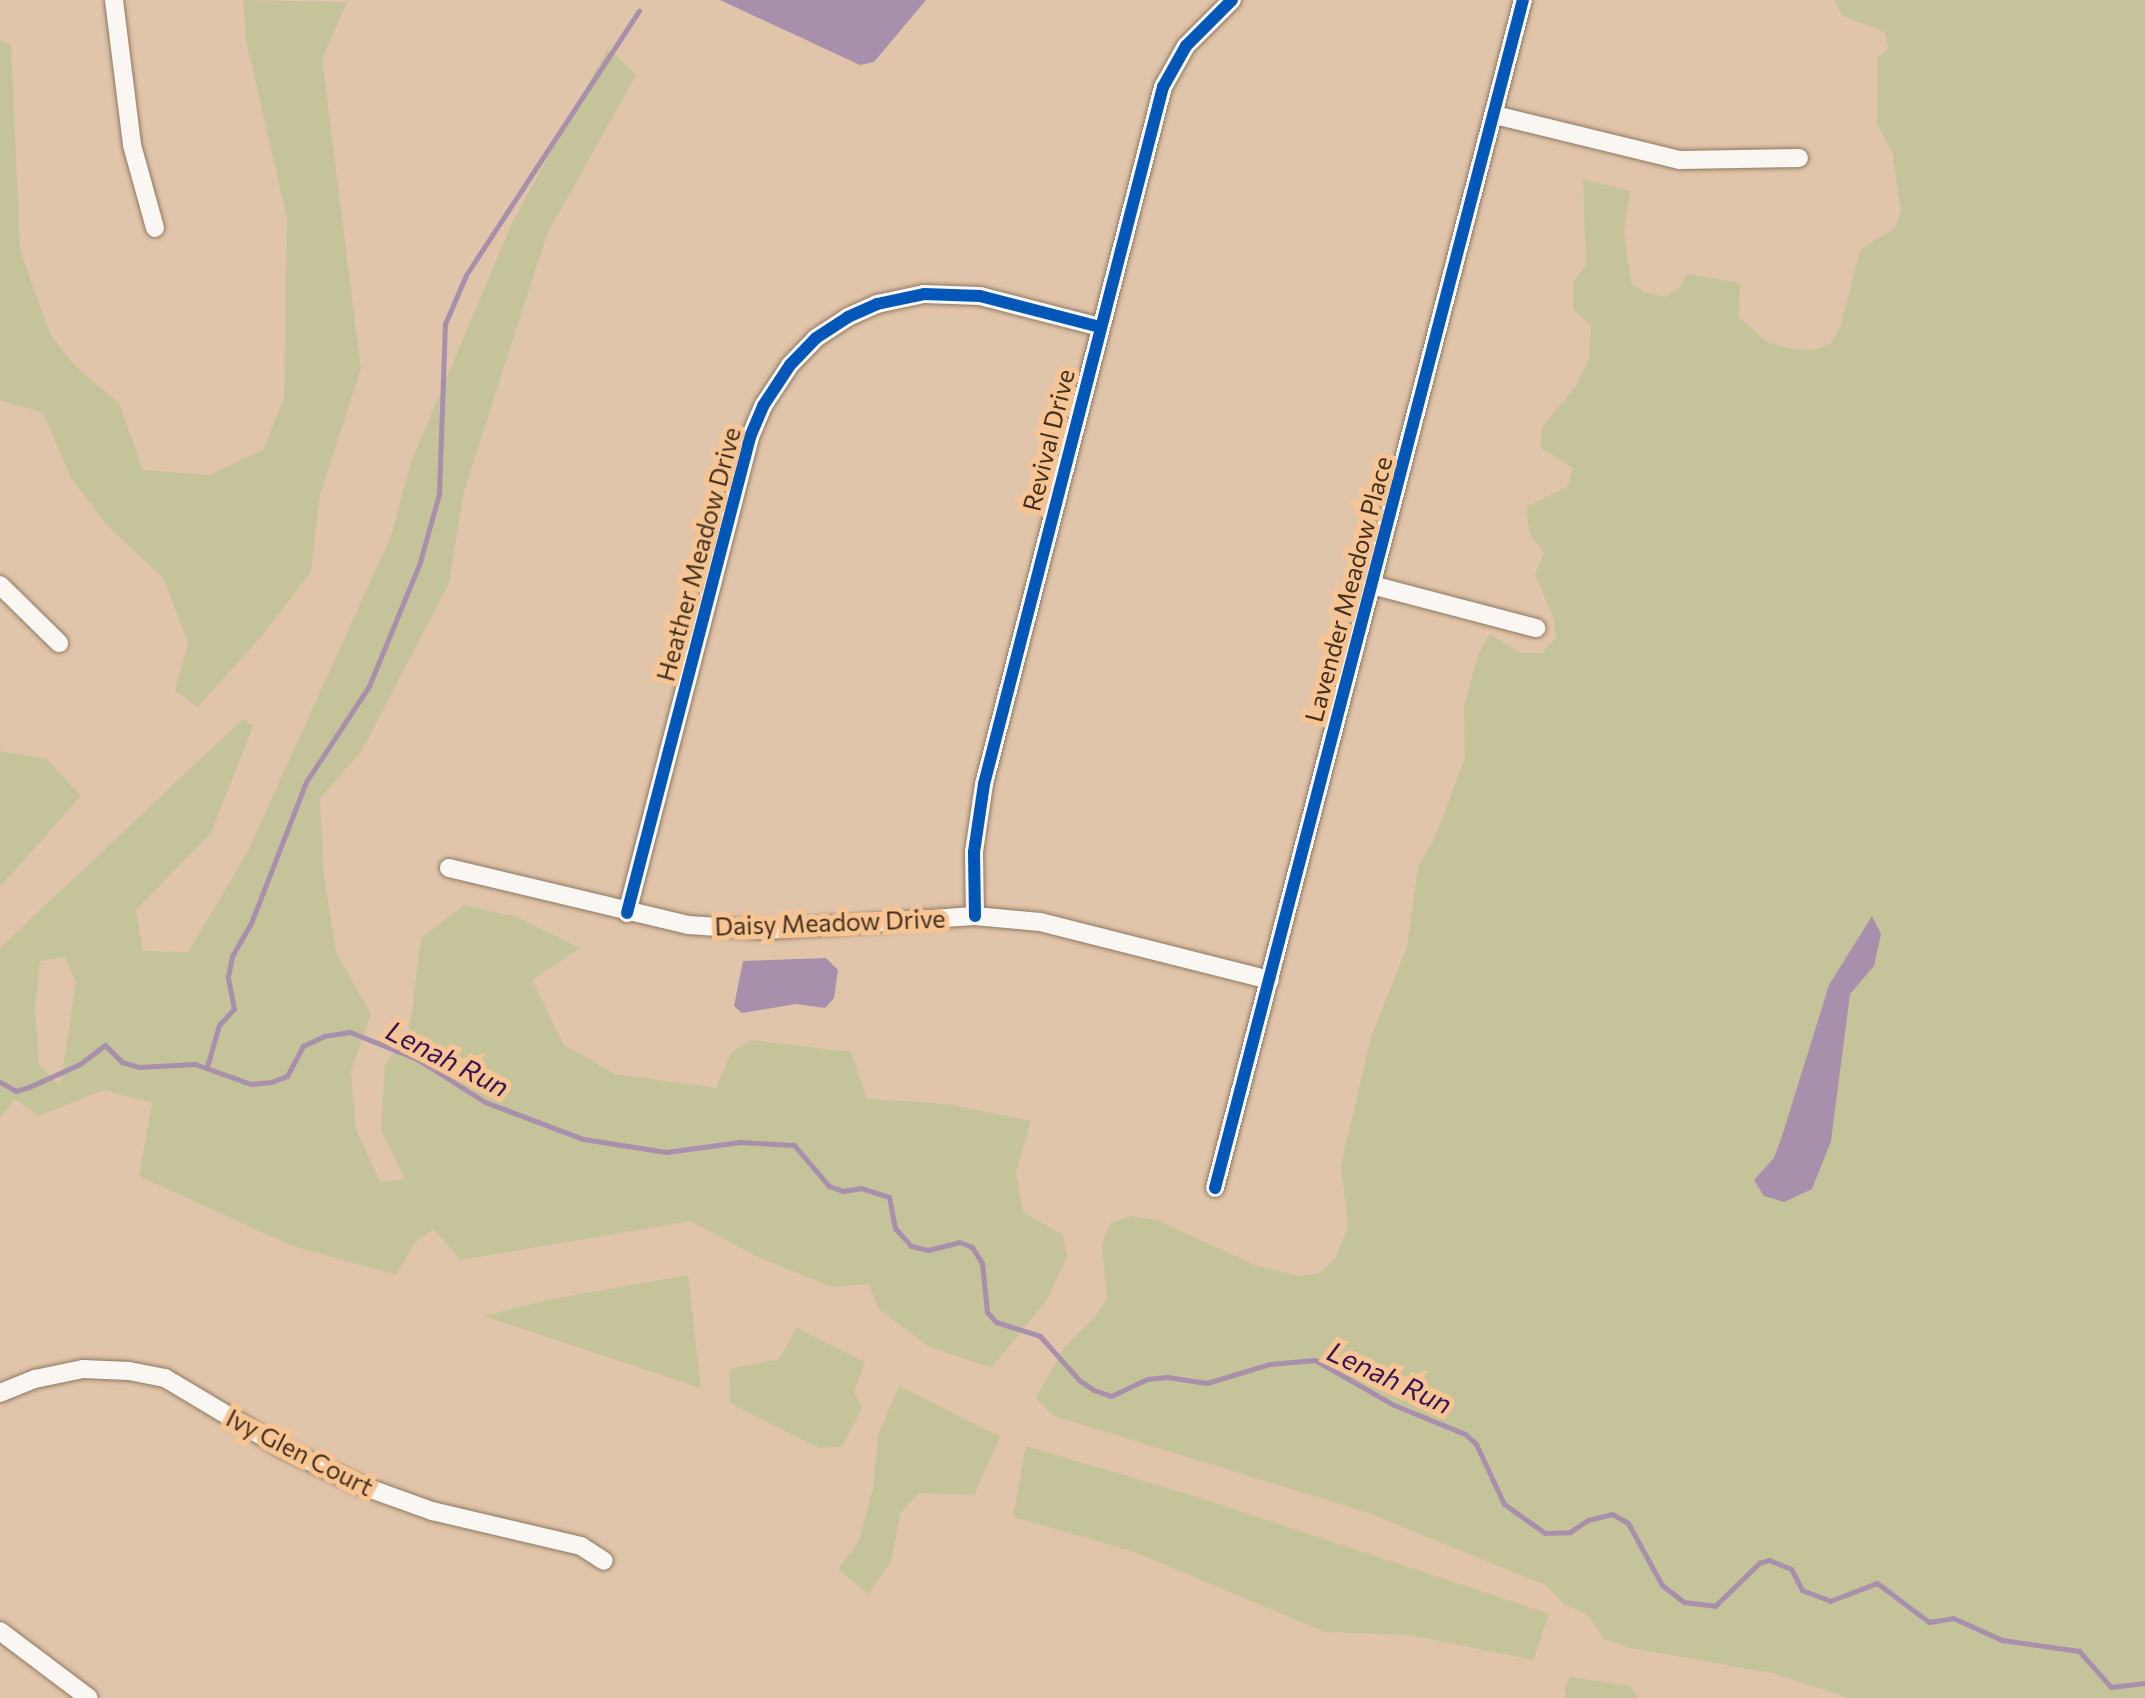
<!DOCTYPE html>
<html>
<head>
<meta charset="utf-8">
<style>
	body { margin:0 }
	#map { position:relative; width:2145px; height:1698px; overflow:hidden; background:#e1c5aa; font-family:Commissioner,sans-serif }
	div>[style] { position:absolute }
	.green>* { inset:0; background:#c4c39a }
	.water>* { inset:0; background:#a88fab }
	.stream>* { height:5px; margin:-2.5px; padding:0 2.5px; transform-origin:2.5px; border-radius:2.5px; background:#a88fab }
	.roads { filter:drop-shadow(0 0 2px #8e7963) drop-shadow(0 0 2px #8e7963) }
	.minor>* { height:18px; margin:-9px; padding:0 9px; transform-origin:9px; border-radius:9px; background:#faf6f2 }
	.cycleway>* { height:12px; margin:-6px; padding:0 6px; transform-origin:6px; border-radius:6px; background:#0057b8 }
	span { translate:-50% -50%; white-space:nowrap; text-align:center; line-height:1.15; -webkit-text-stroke:10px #f7c594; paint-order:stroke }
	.street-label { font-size:25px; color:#432f1c }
	.water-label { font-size:28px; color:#371454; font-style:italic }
</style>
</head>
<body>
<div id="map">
	<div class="green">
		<div style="clip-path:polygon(243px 0,347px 2px,322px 59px,361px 369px,320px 495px,311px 572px,261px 637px,198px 707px,175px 691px,188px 643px,164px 579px,106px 524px,71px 478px,43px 413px,0 400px,0 40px,11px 45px,20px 250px,51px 336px,77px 368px,119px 403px,143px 470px,209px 475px,263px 450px,284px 398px,287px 219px,246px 40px)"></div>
		<div style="clip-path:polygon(1834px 0,2145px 0,2145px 1698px,1849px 1698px,1772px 1673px,1630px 1648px,1604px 1639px,1588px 1615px,1564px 1604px,1545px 1585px,1366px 1512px,1054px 1416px,1036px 1398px,1065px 1346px,1095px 1317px,1107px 1298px,1102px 1244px,1110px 1223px,1131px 1216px,1157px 1220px,1255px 1265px,1299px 1276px,1320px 1273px,1336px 1257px,1348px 1227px,1341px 1165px,1371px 1037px,1407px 947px,1418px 867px,1435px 837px,1465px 758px,1464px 706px,1479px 652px,1490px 634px,1520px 653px,1541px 653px,1556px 639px,1553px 616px,1535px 575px,1544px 553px,1530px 535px,1526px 507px,1568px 486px,1573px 468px,1540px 447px,1542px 427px,1576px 386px,1589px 359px,1591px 325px,1573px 310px,1573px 282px,1586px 265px,1583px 179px,1630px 191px,1624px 232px,1627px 256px,1632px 284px,1644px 292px,1665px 297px,1679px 288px,1687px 274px,1740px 283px,1739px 317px,1767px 342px,1792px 349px,1815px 350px,1831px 343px,1841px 325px,1860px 250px,1895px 228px,1901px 212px,1892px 152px,1877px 124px,1878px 57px,1888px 49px,1885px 32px,1843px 16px)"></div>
		<div style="clip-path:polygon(evenodd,608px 48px,636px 75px,547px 234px,464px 491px,449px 583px,362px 750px,320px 799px,324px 877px,336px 952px,371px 1014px,351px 1072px,356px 1129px,380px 1182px,405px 1179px,381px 1130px,385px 1064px,409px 1032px,421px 938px,464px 905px,517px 917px,580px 948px,532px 980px,564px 1045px,615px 1074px,716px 1088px,731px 1052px,752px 1040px,851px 1052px,867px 1099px,947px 1104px,1031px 1121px,1016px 1171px,1023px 1212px,1063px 1235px,1067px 1257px,1047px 1300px,991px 1368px,928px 1346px,878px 1308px,869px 1284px,832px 1287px,758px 1257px,690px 1221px,461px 1260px,433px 1229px,414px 1244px,396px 1275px,292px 1246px,139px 1176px,152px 1103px,104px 1090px,39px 1116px,15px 1099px,0 1118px,0 948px,243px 719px,253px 726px,211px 833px,136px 910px,143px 951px,188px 952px,246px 855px,391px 536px,411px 462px,512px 223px,608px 48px,65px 957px,76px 983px,60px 1086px,39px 1064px,35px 1009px,40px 961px,65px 957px)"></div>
		<div style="clip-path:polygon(0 751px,47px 759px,81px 796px,0 887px)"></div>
		<div style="clip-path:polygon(688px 1275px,701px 1388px,484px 1316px,547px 1300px)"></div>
		<div style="clip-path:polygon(797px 1328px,865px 1362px,854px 1391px,862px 1408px,842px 1447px,819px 1448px,730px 1403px,729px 1369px,779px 1359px)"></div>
		<div style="clip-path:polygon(899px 1386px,1000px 1437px,974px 1495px,919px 1493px,900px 1514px,891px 1562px,868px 1594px,838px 1569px,859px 1541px,873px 1488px,878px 1435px)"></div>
		<div style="clip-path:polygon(1026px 1446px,1194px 1496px,1549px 1614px,1533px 1660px,1410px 1635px,1325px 1632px,1135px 1552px,1013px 1517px)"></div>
		<div style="clip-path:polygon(1570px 1677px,1630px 1686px,1638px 1698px,1566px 1698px,1564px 1690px)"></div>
	</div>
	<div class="water">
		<div style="clip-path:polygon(720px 0,926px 0,874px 62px,860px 65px)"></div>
		<div style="clip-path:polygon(1872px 916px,1881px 934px,1874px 966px,1850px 994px,1831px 1141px,1812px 1189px,1784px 1202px,1764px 1196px,1754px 1180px,1774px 1158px,1783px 1133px,1829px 985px)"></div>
		<div style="clip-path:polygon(826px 958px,838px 970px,834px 998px,825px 1008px,796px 1004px,742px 1013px,734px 1006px,743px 961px)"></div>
	</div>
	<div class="stream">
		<div style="left:207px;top:1067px;width:44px;rotate:-74.1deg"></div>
		<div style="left:219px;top:1025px;width:22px;rotate:-47deg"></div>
		<div style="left:234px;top:1009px;width:33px;rotate:-101deg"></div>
		<div style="left:228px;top:977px;width:21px;rotate:-79deg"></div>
		<div style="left:232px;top:956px;width:38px;rotate:-60deg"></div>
		<div style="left:251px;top:923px;width:151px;rotate:-68.7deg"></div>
		<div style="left:306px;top:782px;width:115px;rotate:-56.7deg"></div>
		<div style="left:369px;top:686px;width:134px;rotate:-67.6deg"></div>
		<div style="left:420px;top:562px;width:71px;rotate:-74.4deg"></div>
		<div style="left:439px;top:494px;width:170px;rotate:-88deg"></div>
		<div style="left:445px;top:324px;width:53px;rotate:-66.8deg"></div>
		<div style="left:466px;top:275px;width:316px;rotate:-56.8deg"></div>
		<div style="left:0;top:1082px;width:18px;rotate:29deg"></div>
		<div style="left:16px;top:1091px;width:14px;rotate:-17deg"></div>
		<div style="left:29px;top:1087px;width:56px;rotate:-24.3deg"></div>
		<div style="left:80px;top:1064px;width:31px;rotate:-37deg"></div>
		<div style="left:105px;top:1045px;width:24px;rotate:45deg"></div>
		<div style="left:122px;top:1062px;width:17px;rotate:17deg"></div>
		<div style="left:138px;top:1067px;width:57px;rotate:-3deg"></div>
		<div style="left:195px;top:1064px;width:59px;rotate:19.7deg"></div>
		<div style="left:251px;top:1084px;width:20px;rotate:-6deg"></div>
		<div style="left:271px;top:1082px;width:17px;rotate:-21deg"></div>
		<div style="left:287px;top:1076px;width:34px;rotate:-62deg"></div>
		<div style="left:303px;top:1046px;width:23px;rotate:-25deg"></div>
		<div style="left:324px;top:1036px;width:26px;rotate:-9deg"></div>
		<div style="left:350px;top:1032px;width:72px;rotate:21.9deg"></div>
		<div style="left:417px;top:1059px;width:80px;rotate:32.3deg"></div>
		<div style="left:485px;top:1102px;width:105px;rotate:20.7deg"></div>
		<div style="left:583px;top:1139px;width:84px;rotate:8.9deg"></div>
		<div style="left:666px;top:1152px;width:75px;rotate:-7.7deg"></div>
		<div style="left:740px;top:1142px;width:54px;rotate:3.2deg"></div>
		<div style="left:794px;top:1145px;width:54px;rotate:49.5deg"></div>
		<div style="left:829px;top:1186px;width:15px;rotate:20deg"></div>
		<div style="left:843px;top:1191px;width:18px;rotate:-9deg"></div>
		<div style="left:861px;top:1188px;width:29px;rotate:18deg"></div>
		<div style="left:889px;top:1197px;width:32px;rotate:79deg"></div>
		<div style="left:895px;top:1228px;width:24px;rotate:48deg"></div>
		<div style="left:911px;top:1246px;width:17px;rotate:13deg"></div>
		<div style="left:928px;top:1250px;width:32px;rotate:-14deg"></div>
		<div style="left:959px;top:1242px;width:14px;rotate:21deg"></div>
		<div style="left:972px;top:1247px;width:19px;rotate:58deg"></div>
		<div style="left:982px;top:1263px;width:49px;rotate:84.2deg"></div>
		<div style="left:987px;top:1312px;width:13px;rotate:48deg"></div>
		<div style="left:996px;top:1322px;width:46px;rotate:17.7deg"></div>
		<div style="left:1040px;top:1336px;width:59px;rotate:48.4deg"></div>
		<div style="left:1079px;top:1380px;width:18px;rotate:34deg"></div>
		<div style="left:1094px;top:1390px;width:18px;rotate:19deg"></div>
		<div style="left:1111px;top:1396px;width:40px;rotate:-25deg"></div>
		<div style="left:1147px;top:1379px;width:20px;rotate:-6deg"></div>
		<div style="left:1167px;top:1377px;width:40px;rotate:8.5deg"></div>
		<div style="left:1207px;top:1383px;width:66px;rotate:-16.8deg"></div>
		<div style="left:1270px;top:1364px;width:45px;rotate:-5.1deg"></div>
		<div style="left:1315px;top:1360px;width:91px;rotate:29.7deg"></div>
		<div style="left:1394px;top:1405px;width:77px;rotate:22.2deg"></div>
		<div style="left:1465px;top:1434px;width:15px;rotate:42deg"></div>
		<div style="left:1476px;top:1444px;width:66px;rotate:65deg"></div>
		<div style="left:1504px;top:1504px;width:50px;rotate:35.3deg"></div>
		<div style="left:1545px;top:1533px;width:25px;rotate:-2deg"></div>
		<div style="left:1570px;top:1532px;width:22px;rotate:-34deg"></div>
		<div style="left:1588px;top:1520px;width:25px;rotate:-14deg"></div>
		<div style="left:1612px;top:1514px;width:18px;rotate:29deg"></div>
		<div style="left:1628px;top:1523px;width:71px;rotate:61.3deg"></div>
		<div style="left:1662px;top:1585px;width:28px;rotate:38deg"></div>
		<div style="left:1684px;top:1602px;width:31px;rotate:7deg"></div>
		<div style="left:1715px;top:1606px;width:62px;rotate:-44.3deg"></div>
		<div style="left:1759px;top:1563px;width:10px;rotate:-17deg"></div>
		<div style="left:1769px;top:1560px;width:24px;rotate:22deg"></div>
		<div style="left:1791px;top:1569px;width:24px;rotate:62deg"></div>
		<div style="left:1802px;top:1590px;width:30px;rotate:21deg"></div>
		<div style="left:1830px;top:1601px;width:50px;rotate:-21deg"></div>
		<div style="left:1877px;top:1583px;width:65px;rotate:36.9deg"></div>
		<div style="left:1929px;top:1622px;width:24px;rotate:-9deg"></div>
		<div style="left:1953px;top:1618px;width:54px;rotate:24.2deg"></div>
		<div style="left:2002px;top:1640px;width:78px;rotate:8.1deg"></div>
		<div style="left:2079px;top:1651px;width:48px;rotate:48.4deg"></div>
		<div style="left:2111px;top:1687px;width:34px;rotate:-7deg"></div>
	</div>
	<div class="roads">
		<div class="minor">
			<div style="left:114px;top:0;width:146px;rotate:82.9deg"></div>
			<div style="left:132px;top:145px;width:86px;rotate:74.5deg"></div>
			<div style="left:1495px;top:115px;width:190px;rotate:13.7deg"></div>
			<div style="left:1680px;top:160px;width:119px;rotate:-1deg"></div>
			<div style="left:0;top:585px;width:83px;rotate:44.5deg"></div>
			<div style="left:1372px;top:585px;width:170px;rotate:14.7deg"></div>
			<div style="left:449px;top:868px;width:246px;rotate:13.4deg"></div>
			<div style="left:688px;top:925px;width:76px;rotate:3.8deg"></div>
			<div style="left:764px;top:930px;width:211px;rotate:-3.8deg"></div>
			<div style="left:975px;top:916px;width:65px;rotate:5.3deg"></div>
			<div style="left:1040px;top:922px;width:237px;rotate:14.2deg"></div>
			<div style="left:627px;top:913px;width:492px;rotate:-75.5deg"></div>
			<div style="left:750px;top:437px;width:34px;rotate:-67deg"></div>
			<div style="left:763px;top:406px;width:49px;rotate:-56.6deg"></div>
			<div style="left:790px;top:365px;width:37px;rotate:-46deg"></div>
			<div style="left:816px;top:338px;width:38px;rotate:-33deg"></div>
			<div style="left:848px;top:317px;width:32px;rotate:-24deg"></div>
			<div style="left:877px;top:304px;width:48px;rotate:-12deg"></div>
			<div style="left:924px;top:294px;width:56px;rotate:2deg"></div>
			<div style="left:980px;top:296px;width:124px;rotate:14.5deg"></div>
			<div style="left:975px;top:916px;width:64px;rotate:-90.9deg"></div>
			<div style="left:974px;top:852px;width:69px;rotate:-81.6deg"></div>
			<div style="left:984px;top:784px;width:720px;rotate:-75.6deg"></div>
			<div style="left:1163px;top:87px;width:47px;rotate:-60.7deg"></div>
			<div style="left:1186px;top:46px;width:65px;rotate:-45deg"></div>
			<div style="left:1215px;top:1188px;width:1227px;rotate:-75.47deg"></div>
			<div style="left:0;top:1393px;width:38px;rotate:-22deg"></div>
			<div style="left:35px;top:1379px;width:49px;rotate:-11.8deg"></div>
			<div style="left:83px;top:1369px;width:46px;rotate:2.5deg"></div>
			<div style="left:129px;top:1371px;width:37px;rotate:11deg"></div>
			<div style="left:165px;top:1378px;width:136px;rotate:30.9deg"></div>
			<div style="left:282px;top:1448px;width:83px;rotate:25.6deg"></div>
			<div style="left:357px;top:1484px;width:80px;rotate:19.8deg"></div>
			<div style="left:432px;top:1511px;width:153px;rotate:13.2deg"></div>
			<div style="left:581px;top:1546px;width:27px;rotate:33deg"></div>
			<div style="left:0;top:1631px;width:111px;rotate:37deg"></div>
		</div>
	</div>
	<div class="cycleway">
		<div style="left:627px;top:913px;width:492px;rotate:-75.5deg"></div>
		<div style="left:750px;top:437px;width:34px;rotate:-67deg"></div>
		<div style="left:763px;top:406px;width:49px;rotate:-56.6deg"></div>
		<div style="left:790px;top:365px;width:37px;rotate:-46deg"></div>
		<div style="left:816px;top:338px;width:38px;rotate:-33deg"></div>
		<div style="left:848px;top:317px;width:32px;rotate:-24deg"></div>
		<div style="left:877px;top:304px;width:48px;rotate:-12deg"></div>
		<div style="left:924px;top:294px;width:56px;rotate:2deg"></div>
		<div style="left:980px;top:296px;width:124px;rotate:14.5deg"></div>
		<div style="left:975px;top:916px;width:64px;rotate:-90.9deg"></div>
		<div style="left:974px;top:852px;width:69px;rotate:-81.6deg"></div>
		<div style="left:984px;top:784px;width:720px;rotate:-75.6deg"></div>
		<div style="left:1163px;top:87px;width:47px;rotate:-60.7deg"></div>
		<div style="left:1186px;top:46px;width:65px;rotate:-45deg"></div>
		<div style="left:1215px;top:1188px;width:1227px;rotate:-75.47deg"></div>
	</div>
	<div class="street-label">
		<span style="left:1048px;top:440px;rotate:-76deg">Revival Drive</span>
		<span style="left:698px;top:554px;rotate:-75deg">Heather Meadow Drive</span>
		<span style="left:1348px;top:589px;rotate:-75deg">Lavender Meadow Place</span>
		<span style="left:830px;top:922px;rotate:-2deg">Daisy Meadow Drive</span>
		<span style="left:300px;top:1452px;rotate:27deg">Ivy Glen Court</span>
	</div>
	<div class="water-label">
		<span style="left:448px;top:1058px;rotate:27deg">Lenah Run</span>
		<span style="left:1390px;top:1377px;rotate:25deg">Lenah Run</span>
	</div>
</div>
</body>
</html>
